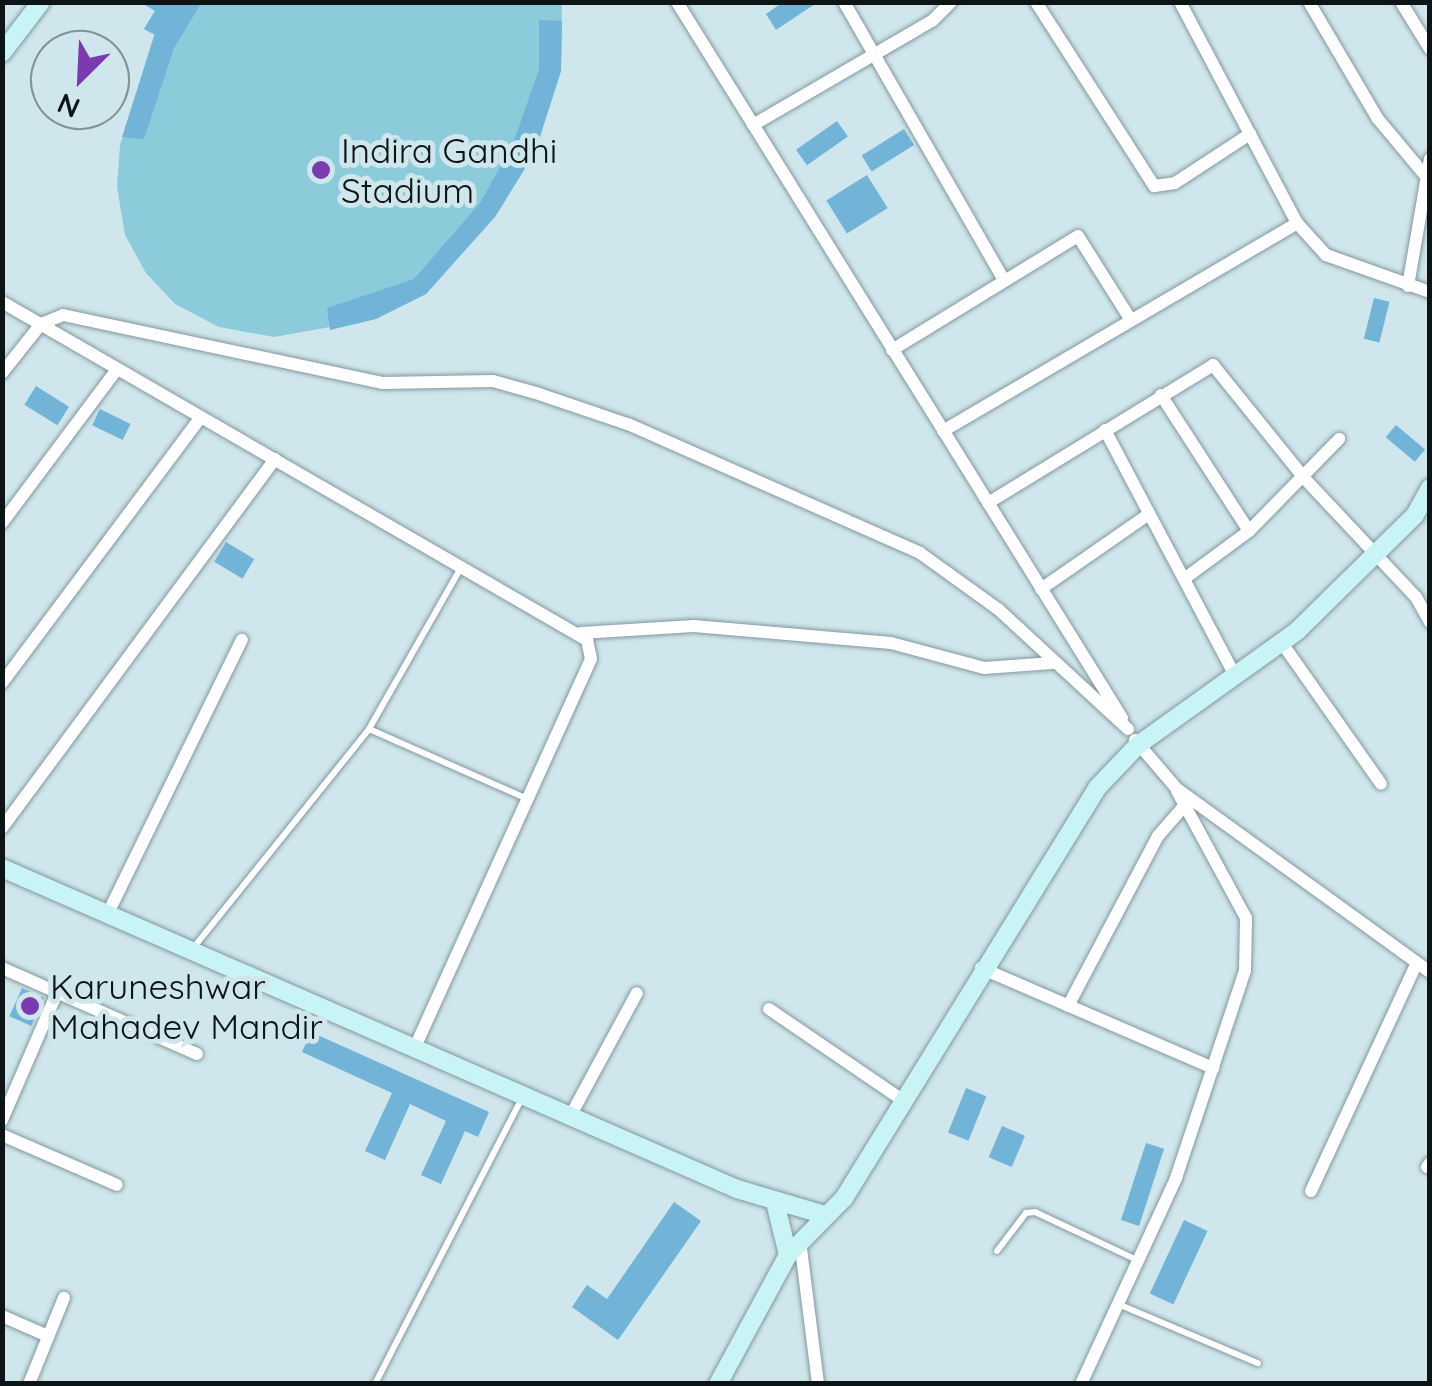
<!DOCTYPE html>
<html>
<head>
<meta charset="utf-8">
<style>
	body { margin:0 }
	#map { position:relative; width:1432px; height:1386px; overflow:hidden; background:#cfe6ec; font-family:Quicksand,sans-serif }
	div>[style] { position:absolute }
	.green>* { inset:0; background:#8bcbda }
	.building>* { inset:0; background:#72b4d7; transform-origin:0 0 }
	.roads { filter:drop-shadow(0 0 2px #82989d) drop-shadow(0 0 2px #82989d) }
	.lane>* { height:6px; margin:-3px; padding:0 3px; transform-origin:3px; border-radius:3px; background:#fff }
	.street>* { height:12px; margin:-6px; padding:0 6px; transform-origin:6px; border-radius:6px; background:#fff }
	.secondary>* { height:18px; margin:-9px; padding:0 9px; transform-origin:9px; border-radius:9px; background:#c9f4f5 }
	.dots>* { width:28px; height:28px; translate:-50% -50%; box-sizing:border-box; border:5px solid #cfe6ec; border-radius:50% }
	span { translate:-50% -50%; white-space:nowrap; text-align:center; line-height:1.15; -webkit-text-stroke:10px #cfe6ec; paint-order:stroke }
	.poi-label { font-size:35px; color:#0c1416 }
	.left { translate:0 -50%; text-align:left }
	.frame { position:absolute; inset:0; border:5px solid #0c1416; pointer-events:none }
	.north { position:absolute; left:30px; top:30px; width:100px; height:100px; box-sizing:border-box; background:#cfe6ec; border:2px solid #819296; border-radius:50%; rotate:204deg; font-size:28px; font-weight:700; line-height:40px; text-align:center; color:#0c1416 }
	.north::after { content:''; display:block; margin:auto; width:35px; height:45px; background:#7b3aaf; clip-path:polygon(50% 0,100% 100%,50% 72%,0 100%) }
</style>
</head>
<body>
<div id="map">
	<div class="green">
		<div style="clip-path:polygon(148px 3px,562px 3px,561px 71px,535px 152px,498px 212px,426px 294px,375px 319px,274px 337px,219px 327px,175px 304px,146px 273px,125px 235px,117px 187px,120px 145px,154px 35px,144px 29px,155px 11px)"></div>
	</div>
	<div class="building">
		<div style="clip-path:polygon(140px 2px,202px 2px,174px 48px,144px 139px,122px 137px,155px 34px,144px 29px,155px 11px)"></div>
		<div style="clip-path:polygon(783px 2px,818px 2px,776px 30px,766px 14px)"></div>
		<div style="clip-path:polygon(539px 20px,562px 21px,561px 71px,535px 152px,495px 217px,426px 294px,376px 319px,330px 330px,327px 308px,414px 279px,480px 203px,512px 146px,539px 70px)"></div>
		<div style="left:837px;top:121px;width:19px;height:50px;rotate:55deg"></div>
		<div style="left:904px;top:129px;width:19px;height:50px;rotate:58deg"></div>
		<div style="left:867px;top:175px;width:39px;height:48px;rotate:58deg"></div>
		<div style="left:1374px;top:298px;width:16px;height:42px;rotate:14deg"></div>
		<div style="left:36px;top:386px;width:39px;height:22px;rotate:32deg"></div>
		<div style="left:100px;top:409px;width:34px;height:18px;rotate:26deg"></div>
		<div style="left:1396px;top:425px;width:38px;height:16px;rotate:40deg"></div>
		<div style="left:226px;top:542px;width:33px;height:23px;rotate:31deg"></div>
		<div style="left:22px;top:988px;width:24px;height:31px;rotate:24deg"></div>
		<div style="clip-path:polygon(311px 1032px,489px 1112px,478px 1137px,465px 1131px,441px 1184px,421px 1175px,446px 1121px,410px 1104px,385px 1160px,365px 1151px,392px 1093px,302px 1052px)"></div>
		<div style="left:966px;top:1088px;width:22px;height:48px;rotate:22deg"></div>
		<div style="left:1002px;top:1126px;width:25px;height:34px;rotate:23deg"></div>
		<div style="left:1146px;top:1143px;width:19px;height:81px;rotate:18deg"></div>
		<div style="clip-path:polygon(674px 1202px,701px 1221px,618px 1340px,572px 1307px,587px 1285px,607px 1299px)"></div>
		<div style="left:1184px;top:1220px;width:26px;height:81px;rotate:25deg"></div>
	</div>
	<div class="roads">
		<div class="lane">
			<div style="left:369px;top:729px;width:174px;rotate:23.8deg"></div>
			<div style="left:194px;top:947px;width:280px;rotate:-51.2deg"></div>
			<div style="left:369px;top:729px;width:182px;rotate:-60.3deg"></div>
			<div style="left:997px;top:1251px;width:48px;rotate:-52.7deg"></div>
			<div style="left:1026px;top:1213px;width:9px;rotate:-6deg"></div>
			<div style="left:1035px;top:1212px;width:113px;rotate:25.2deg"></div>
			<div style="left:1118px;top:1304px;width:152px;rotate:22.9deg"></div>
			<div style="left:375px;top:1384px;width:319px;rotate:-62.8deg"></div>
		</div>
		<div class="street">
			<div style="left:677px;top:2px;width:843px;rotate:58.14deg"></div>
			<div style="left:844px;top:2px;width:319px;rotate:60.1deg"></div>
			<div style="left:1036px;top:2px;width:219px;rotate:57.3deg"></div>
			<div style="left:1154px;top:186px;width:21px;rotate:-8deg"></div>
			<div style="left:1175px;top:183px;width:90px;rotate:-33.2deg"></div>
			<div style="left:1180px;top:2px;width:250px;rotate:62.1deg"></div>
			<div style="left:1297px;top:223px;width:43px;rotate:47.8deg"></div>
			<div style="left:1326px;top:255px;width:110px;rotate:19.6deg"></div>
			<div style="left:1309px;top:2px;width:136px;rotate:59.5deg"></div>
			<div style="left:1378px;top:119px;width:72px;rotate:50.1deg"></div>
			<div style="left:1401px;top:2px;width:55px;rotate:58.3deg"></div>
			<div style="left:753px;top:125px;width:207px;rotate:-30.2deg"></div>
			<div style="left:932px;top:21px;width:27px;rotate:-45deg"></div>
			<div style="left:1408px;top:286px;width:129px;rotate:-80.2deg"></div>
			<div style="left:2px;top:302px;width:676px;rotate:30.02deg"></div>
			<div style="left:587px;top:640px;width:19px;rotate:78deg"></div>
			<div style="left:591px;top:659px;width:423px;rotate:114.4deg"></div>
			<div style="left:892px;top:350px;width:218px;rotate:-31.5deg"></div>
			<div style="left:1078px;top:236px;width:96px;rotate:57.8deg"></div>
			<div style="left:2px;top:373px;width:63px;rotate:-51.5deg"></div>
			<div style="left:41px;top:324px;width:24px;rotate:-22deg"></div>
			<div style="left:63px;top:315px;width:326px;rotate:12deg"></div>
			<div style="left:382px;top:383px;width:111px;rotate:-1deg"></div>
			<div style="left:493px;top:381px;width:45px;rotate:15.6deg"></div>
			<div style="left:536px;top:393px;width:99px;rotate:18.8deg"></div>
			<div style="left:630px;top:425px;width:317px;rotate:23.8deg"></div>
			<div style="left:920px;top:553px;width:96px;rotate:35.7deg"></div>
			<div style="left:998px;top:609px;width:177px;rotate:42.7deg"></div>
			<div style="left:1161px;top:395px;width:162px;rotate:57.1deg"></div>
			<div style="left:1105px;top:430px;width:280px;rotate:62.1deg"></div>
			<div style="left:943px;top:431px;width:411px;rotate:-30.4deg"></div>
			<div style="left:988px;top:503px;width:264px;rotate:-31.5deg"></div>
			<div style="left:1213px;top:365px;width:146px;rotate:51.1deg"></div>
			<div style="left:1305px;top:479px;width:162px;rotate:46.8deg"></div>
			<div style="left:1416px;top:597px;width:29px;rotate:61deg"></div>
			<div style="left:2px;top:523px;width:192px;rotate:-53.2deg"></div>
			<div style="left:1184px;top:579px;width:81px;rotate:-36.4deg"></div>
			<div style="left:1249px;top:531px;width:129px;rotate:-45.6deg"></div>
			<div style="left:1041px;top:589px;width:131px;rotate:-34.8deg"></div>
			<div style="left:581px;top:633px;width:113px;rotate:-3.5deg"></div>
			<div style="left:694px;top:626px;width:198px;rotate:4.9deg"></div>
			<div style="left:891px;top:643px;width:96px;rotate:15deg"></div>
			<div style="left:984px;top:668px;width:69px;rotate:-4.1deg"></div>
			<div style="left:1282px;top:643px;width:172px;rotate:54.9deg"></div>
			<div style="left:2px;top:683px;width:332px;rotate:-53.2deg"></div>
			<div style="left:1135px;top:740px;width:65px;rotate:49.4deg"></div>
			<div style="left:1177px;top:789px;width:312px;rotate:35.9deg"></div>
			<div style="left:2px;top:828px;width:459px;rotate:-53.5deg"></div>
			<div style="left:109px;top:911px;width:302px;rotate:-63.9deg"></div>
			<div style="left:2px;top:968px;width:213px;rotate:23.8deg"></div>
			<div style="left:981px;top:968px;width:253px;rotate:23.3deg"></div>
			<div style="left:1068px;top:1006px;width:192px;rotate:-62.1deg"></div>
			<div style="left:1158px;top:836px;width:37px;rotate:-49deg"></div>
			<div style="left:769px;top:1009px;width:163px;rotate:34.3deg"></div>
			<div style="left:572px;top:1113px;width:136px;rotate:-61.6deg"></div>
			<div style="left:2px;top:1120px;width:138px;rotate:-66.6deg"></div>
			<div style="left:2px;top:1135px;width:125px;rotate:23.5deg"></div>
			<div style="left:1427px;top:1167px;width:5px;rotate:-53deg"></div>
			<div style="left:1311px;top:1191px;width:251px;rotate:-65.1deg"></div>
			<div style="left:800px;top:1241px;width:144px;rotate:82.8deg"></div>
			<div style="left:2px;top:1316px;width:50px;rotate:23.5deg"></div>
			<div style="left:29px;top:1384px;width:93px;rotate:-67.9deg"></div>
			<div style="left:1081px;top:1384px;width:227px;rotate:-65.2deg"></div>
			<div style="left:1176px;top:1178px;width:218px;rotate:-71.6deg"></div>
			<div style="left:1245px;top:971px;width:53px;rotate:-88.9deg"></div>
			<div style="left:1246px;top:918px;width:145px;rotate:-118.5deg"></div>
		</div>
		<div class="secondary">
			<div style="left:2px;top:53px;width:64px;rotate:-52.6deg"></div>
			<div style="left:2px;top:868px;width:802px;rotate:23.59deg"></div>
			<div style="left:737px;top:1189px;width:92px;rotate:16.5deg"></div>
			<div style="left:775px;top:1202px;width:55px;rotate:76.2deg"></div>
			<div style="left:718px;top:1384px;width:147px;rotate:-61.5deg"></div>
			<div style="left:788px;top:1255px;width:80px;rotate:-45.5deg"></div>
			<div style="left:844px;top:1198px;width:482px;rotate:-58.3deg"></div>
			<div style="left:1097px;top:788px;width:59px;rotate:-46.4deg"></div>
			<div style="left:1138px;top:745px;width:196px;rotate:-35.6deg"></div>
			<div style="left:1297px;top:631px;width:165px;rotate:-44.5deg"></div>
			<div style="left:1415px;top:515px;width:31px;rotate:-61deg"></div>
		</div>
	</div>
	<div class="dots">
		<div style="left:321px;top:170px;background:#7b3aaf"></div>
		<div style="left:30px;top:1006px;background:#7b3aaf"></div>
	</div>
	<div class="poi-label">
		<span class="left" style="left:341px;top:170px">Indira Gandhi<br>Stadium</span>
		<span class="left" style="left:50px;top:1006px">Karuneshwar<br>Mahadev Mandir</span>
	</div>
	<div class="frame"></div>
	<div class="north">N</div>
</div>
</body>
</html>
